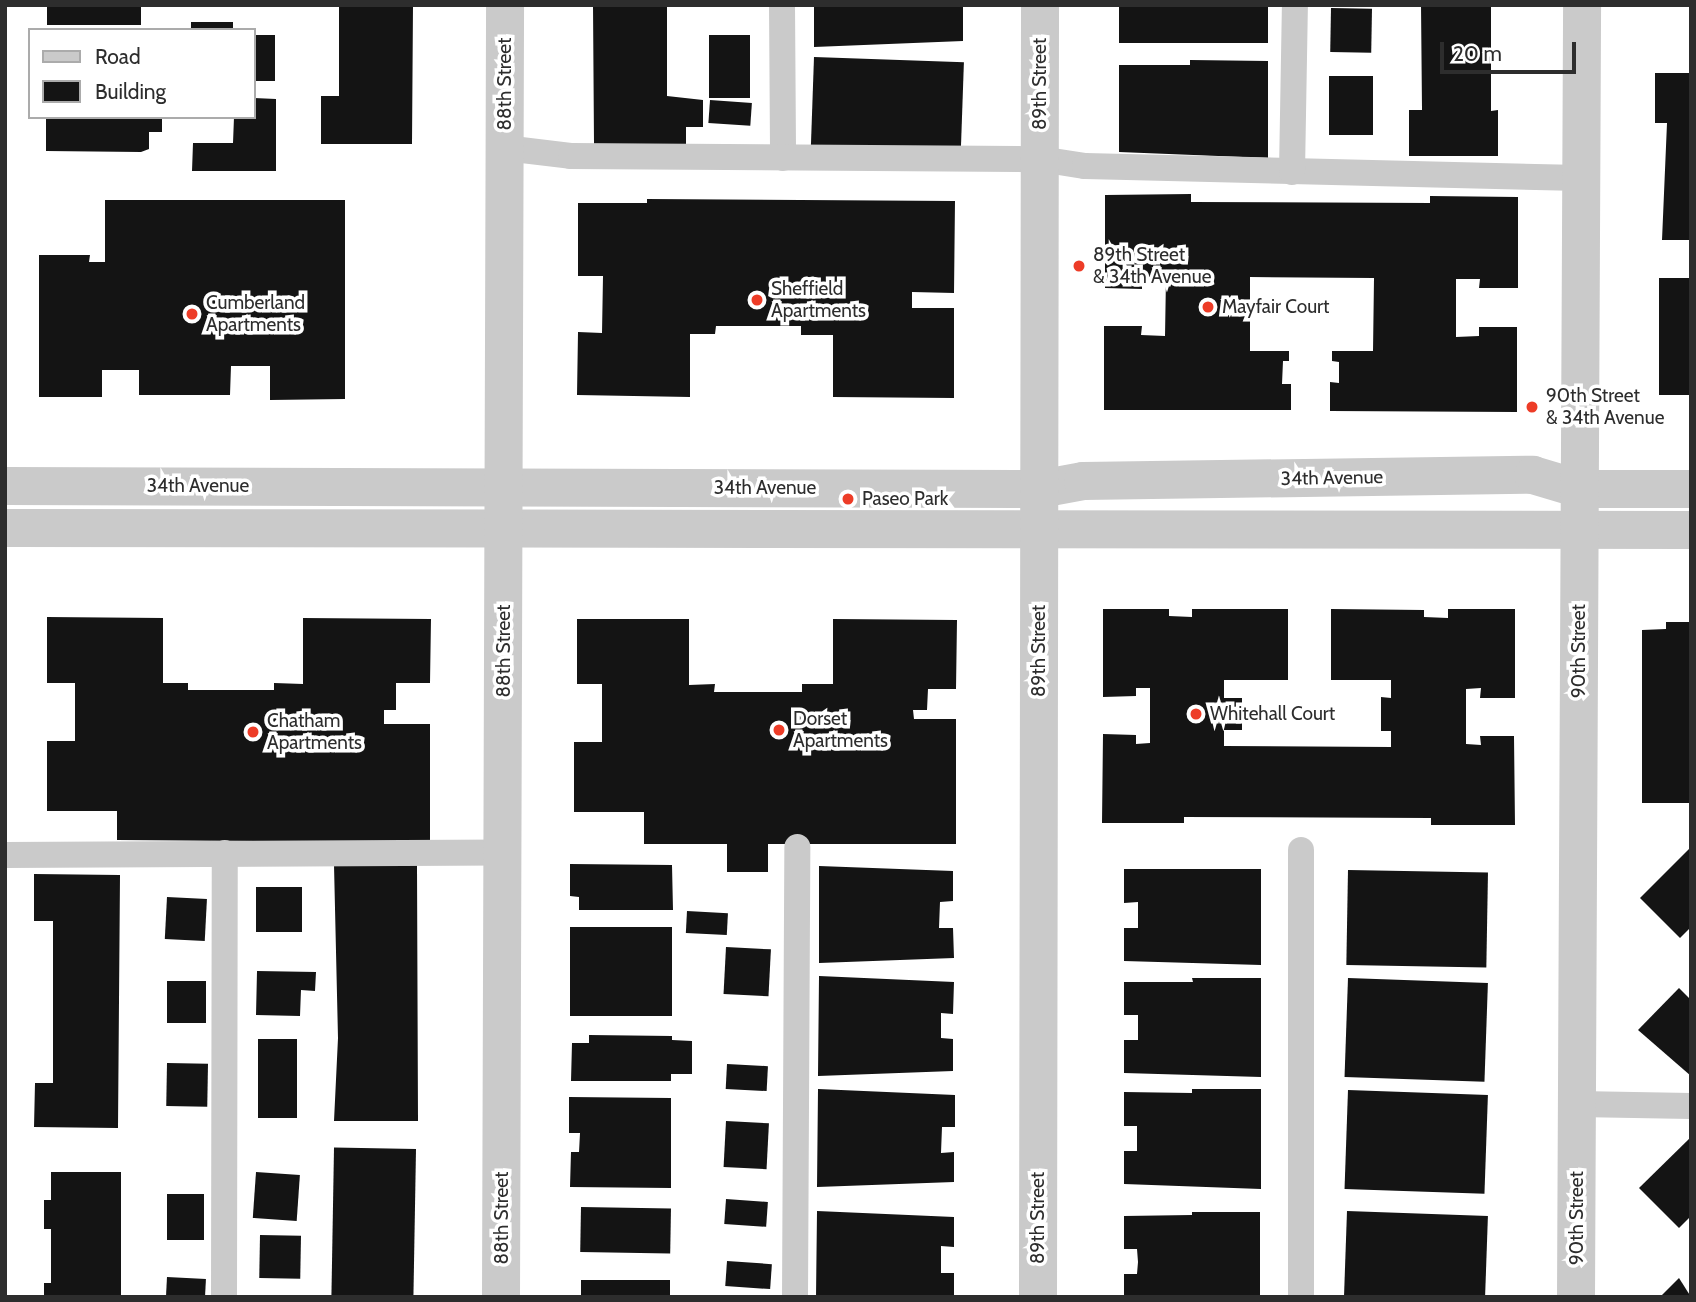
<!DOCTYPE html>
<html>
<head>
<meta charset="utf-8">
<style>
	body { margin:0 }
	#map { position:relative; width:1696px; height:1302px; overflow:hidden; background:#fff; font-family:Cabin,sans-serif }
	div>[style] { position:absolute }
	.building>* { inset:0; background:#141414; transform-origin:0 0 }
	.service>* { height:26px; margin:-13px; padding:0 13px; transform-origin:13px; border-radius:13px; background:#cacaca }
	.pedestrian>* { height:38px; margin:-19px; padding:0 19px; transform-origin:19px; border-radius:19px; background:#cacaca }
	.minor>* { height:38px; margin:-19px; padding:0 19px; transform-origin:19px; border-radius:19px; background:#cacaca }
	.dots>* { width:19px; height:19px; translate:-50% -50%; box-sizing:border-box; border:4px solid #fff; border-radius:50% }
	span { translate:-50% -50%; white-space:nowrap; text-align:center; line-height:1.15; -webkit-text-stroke:7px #fff; paint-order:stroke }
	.street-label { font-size:19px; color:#2d2d2d }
	.poi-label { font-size:19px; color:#2d2d2d }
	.left { translate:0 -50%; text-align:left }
	.frame { position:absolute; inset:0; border:7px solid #2d2d2d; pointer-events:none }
	.legend { position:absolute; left:28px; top:28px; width:228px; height:91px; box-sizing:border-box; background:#fff; border:2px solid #ababab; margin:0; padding:9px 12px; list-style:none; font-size:21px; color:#2d2d2d }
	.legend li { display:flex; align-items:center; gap:14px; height:35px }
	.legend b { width:35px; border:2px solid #ababab }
	.scale { position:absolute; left:1440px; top:42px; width:136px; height:32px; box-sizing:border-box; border:4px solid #2d2d2d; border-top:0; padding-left:9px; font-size:21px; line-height:24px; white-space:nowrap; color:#2d2d2d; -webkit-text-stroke:5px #fff; paint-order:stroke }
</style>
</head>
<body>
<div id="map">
	<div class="building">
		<div style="left:47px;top:5px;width:94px;height:20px"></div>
		<div style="clip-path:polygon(339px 5px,413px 5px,412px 144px,321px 144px,321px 96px,339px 96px)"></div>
		<div style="clip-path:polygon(593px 5px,667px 5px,667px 96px,703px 100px,703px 127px,686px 127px,686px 145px,594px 145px)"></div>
		<div style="clip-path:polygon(814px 5px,963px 5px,963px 41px,814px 47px)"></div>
		<div style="left:1119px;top:5px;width:149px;height:38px"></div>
		<div style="clip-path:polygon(1421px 5px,1491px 5px,1491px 111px,1498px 110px,1498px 156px,1409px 156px,1409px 110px,1422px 110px)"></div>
		<div style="left:1331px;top:8px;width:41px;height:44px;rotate:1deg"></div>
		<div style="left:233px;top:22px;width:8px;height:42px;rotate:90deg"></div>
		<div style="left:254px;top:35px;width:21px;height:46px"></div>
		<div style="left:709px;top:35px;width:41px;height:63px"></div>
		<div style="left:814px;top:57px;width:150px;height:98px;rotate:2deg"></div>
		<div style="clip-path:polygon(1190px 60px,1268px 61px,1268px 158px,1119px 152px,1119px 65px,1190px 65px)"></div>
		<div style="clip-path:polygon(1655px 73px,1691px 73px,1691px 240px,1662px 240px,1667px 123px,1655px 123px)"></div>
		<div style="left:1373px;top:76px;width:59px;height:44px;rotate:90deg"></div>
		<div style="clip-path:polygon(254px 98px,276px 99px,276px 171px,192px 171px,193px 143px,233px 143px,234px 117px,254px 117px)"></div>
		<div style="left:710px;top:100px;width:42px;height:23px;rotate:4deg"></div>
		<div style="clip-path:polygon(46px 117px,162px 117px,162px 132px,149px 132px,149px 149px,141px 152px,46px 151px)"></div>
		<div style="clip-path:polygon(1191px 194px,1191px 202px,1430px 203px,1430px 196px,1518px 197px,1518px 288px,1479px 288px,1480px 279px,1456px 279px,1456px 337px,1479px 336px,1479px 327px,1517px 327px,1517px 412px,1330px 411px,1330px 382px,1339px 383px,1339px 362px,1332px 361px,1332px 351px,1373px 351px,1374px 278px,1250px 277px,1250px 351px,1289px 351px,1289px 361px,1283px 361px,1282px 384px,1291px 384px,1291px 410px,1104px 410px,1104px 326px,1142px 326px,1141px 335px,1165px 336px,1166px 277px,1142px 277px,1142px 289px,1105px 288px,1105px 195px)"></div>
		<div style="clip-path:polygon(647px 199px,955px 201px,954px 293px,912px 292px,912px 308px,954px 308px,954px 398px,833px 397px,833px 335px,801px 335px,801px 326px,716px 326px,715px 334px,690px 334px,690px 397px,577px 395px,578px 332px,602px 333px,603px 276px,578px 276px,578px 203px,647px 203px)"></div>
		<div style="clip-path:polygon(105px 200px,345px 200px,345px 399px,270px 400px,270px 366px,231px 366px,230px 395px,139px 395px,139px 370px,102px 370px,102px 397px,39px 397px,39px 255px,90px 255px,89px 262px,105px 262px)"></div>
		<div style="left:1659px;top:278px;width:32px;height:117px"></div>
		<div style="clip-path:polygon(1103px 609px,1169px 609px,1169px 616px,1192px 617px,1192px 609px,1288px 609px,1288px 680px,1224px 680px,1224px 698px,1242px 698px,1242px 730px,1224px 730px,1224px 746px,1391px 747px,1391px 731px,1381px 731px,1381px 697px,1391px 698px,1391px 680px,1331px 680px,1331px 609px,1424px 610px,1424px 617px,1448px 618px,1448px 609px,1515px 609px,1515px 698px,1480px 698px,1481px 688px,1466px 689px,1466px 744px,1481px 745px,1480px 736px,1514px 736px,1515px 825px,1431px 825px,1431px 818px,1184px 817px,1184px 823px,1102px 823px,1103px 734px,1136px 735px,1136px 744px,1150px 743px,1150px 688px,1136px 688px,1136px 696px,1103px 697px)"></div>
		<div style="clip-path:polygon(47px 617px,163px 618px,163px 683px,188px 683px,188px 690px,274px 690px,274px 683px,303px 684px,303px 618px,431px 619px,430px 683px,396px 683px,396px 710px,384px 710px,384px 724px,430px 724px,430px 842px,117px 840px,117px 811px,47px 811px,47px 741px,75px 741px,75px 683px,47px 683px)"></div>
		<div style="clip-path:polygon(577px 619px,689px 619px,689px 685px,715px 684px,714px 692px,802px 692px,802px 684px,833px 684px,833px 619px,957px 620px,956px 689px,928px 689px,927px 710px,913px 710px,914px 719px,956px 719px,956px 844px,768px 844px,768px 872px,727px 872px,727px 844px,644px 844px,644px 812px,574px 812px,574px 742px,602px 742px,602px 684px,577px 684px)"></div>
		<div style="clip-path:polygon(1666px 622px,1691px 622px,1691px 803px,1642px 803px,1642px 630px,1666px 629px)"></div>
		<div style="clip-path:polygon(1691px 847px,1691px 927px,1680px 938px,1640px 898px)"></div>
		<div style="clip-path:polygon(570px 864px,672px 865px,673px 910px,579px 910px,579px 897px,570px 896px)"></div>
		<div style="clip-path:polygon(334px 865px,417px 865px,418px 1121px,334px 1121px,338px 1038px)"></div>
		<div style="clip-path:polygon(819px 866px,953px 871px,953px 901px,940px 902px,939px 928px,953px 928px,954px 958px,819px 963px)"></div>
		<div style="clip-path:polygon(1124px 869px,1261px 869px,1261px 965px,1124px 961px,1124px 928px,1138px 928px,1138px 902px,1124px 903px)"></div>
		<div style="left:1348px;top:870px;width:140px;height:95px;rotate:1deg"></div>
		<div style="clip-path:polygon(34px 874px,120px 875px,118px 1128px,34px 1127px,35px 1083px,53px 1083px,53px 921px,34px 921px)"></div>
		<div style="left:256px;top:887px;width:46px;height:45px"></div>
		<div style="left:167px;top:897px;width:40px;height:42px;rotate:3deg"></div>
		<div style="left:687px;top:911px;width:41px;height:22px;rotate:3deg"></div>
		<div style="left:672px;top:927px;width:89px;height:102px;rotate:90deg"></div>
		<div style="left:726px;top:947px;width:45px;height:47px;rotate:3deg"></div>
		<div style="clip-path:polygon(257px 971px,316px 972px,315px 991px,301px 990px,300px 1016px,256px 1015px)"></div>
		<div style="clip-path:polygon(819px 976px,954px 982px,953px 1014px,941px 1013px,941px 1038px,953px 1039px,953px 1071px,818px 1076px)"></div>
		<div style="clip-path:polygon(1192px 978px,1261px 978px,1261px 1077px,1124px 1073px,1124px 1040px,1138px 1040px,1138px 1015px,1124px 1015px,1124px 982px,1193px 982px)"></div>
		<div style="left:1348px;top:978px;width:140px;height:99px;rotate:2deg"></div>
		<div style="left:167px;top:981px;width:39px;height:42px"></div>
		<div style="clip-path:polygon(1679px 988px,1691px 1000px,1691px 1076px,1638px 1030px)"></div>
		<div style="clip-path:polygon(589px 1035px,672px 1036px,672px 1040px,692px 1041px,692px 1074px,671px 1074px,671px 1081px,571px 1081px,572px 1043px,589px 1043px)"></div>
		<div style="left:258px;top:1039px;width:39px;height:79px"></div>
		<div style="left:167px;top:1063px;width:41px;height:43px;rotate:1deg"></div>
		<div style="left:727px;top:1064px;width:41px;height:25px;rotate:3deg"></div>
		<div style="clip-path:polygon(818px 1089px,955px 1095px,955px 1127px,942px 1127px,941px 1153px,954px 1152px,954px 1182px,817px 1187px)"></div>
		<div style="clip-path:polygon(1192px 1089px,1261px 1089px,1261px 1189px,1124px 1184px,1124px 1151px,1137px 1151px,1137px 1126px,1124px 1126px,1124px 1092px,1192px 1093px)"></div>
		<div style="left:1348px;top:1090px;width:140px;height:99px;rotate:2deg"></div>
		<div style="clip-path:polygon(569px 1097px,671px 1098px,671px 1188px,570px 1187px,571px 1152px,579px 1152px,580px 1133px,569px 1133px)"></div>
		<div style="left:726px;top:1121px;width:43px;height:46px;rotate:3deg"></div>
		<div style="clip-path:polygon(1691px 1137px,1691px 1216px,1679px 1228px,1639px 1188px)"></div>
		<div style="left:416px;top:1149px;width:148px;height:82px;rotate:91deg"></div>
		<div style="clip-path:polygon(51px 1172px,121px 1172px,121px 1297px,44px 1297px,44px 1283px,51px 1283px,51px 1229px,44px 1229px,44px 1200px,51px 1200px)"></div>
		<div style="left:256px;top:1172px;width:44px;height:46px;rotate:4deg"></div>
		<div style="left:167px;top:1194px;width:37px;height:46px"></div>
		<div style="left:726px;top:1199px;width:42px;height:25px;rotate:4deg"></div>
		<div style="left:581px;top:1207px;width:90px;height:45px;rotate:1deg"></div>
		<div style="clip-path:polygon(817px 1211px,954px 1217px,954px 1247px,941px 1246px,941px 1273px,954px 1273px,954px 1297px,816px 1297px)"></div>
		<div style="left:1347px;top:1211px;width:141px;height:86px;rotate:2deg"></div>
		<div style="clip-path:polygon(1192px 1212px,1260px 1212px,1260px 1297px,1124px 1297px,1124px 1274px,1137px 1274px,1138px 1262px,1137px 1249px,1124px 1249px,1124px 1216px,1192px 1215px)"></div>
		<div style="left:260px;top:1235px;width:41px;height:43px;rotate:1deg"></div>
		<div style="left:727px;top:1261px;width:45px;height:25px;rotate:4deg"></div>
		<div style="left:167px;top:1277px;width:39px;height:20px;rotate:3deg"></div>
		<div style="clip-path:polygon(1679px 1278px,1691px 1297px,1660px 1297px)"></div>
		<div style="left:581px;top:1280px;width:89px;height:17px"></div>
	</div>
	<div class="service">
		<div style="left:782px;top:5px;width:153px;rotate:89.6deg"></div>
		<div style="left:505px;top:148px;width:66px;rotate:6.9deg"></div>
		<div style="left:571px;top:156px;width:469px;rotate:0.4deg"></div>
		<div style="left:1040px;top:159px;width:46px;rotate:8.8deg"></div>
		<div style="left:1085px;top:166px;width:496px;rotate:1.4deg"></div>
		<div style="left:1292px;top:172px;width:167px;rotate:-89deg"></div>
		<div style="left:5px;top:855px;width:498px;rotate:-0.3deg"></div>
		<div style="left:1577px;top:1104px;width:114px;rotate:1deg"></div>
		<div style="left:224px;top:1297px;width:444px;rotate:-89.9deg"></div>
		<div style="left:795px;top:1297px;width:450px;rotate:-89.7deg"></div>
		<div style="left:1301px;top:1297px;width:447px;rotate:-90deg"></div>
	</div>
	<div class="pedestrian">
		<div style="left:1040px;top:489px;width:44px;rotate:-10.5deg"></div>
		<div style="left:1083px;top:481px;width:450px;rotate:-0.8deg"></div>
		<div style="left:1533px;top:475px;width:49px;rotate:16.6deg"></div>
	</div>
	<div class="minor">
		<div style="left:5px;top:486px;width:1035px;rotate:0.17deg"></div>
		<div style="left:1580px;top:489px;width:111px"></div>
		<div style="left:5px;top:528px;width:1686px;rotate:0.07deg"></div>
		<div style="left:501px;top:1297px;width:1292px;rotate:-89.82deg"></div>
		<div style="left:1038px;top:1297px;width:1292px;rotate:-89.91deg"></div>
		<div style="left:1576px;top:1297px;width:1292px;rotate:-89.73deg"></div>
	</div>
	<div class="dots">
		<div style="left:1079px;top:266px;background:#ed3c27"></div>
		<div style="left:757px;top:300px;background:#ed3c27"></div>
		<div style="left:1208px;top:307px;background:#ed3c27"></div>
		<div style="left:192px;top:314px;background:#ed3c27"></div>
		<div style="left:1532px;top:407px;background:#ed3c27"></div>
		<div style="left:848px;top:499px;background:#ed3c27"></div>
		<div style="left:1196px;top:714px;background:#ed3c27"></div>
		<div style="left:779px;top:730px;background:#ed3c27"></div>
		<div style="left:253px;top:732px;background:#ed3c27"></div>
	</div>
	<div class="street-label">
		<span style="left:505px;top:84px;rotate:-90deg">88th Street</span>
		<span style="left:1040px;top:84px;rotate:-90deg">89th Street</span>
		<span style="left:1332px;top:478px;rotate:-1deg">34th Avenue</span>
		<span style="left:198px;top:486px">34th Avenue</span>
		<span style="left:765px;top:488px">34th Avenue</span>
		<span style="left:504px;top:651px;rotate:-90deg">88th Street</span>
		<span style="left:1039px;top:651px;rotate:-90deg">89th Street</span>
		<span style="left:1579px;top:651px;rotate:-90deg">90th Street</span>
		<span style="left:502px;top:1218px;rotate:-90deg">88th Street</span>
		<span style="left:1038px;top:1218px;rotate:-90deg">89th Street</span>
		<span style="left:1577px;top:1218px;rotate:-90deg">90th Street</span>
	</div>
	<div class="poi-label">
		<span class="left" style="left:1093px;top:266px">89th Street<br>&amp; 34th Avenue</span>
		<span class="left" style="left:771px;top:300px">Sheffield<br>Apartments</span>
		<span class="left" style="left:206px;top:314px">Cumberland<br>Apartments</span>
		<span class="left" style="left:1222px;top:307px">Mayfair Court</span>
		<span class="left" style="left:1546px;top:407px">90th Street<br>&amp; 34th Avenue</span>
		<span class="left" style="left:862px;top:499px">Paseo Park</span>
		<span class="left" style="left:1210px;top:714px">Whitehall Court</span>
		<span class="left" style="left:793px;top:730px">Dorset<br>Apartments</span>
		<span class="left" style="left:267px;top:732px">Chatham<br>Apartments</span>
	</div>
	<div class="frame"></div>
	<ul class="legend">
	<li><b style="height:9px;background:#cacaca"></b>Road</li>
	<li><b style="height:19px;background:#141414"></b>Building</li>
	</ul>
	<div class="scale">20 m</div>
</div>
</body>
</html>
